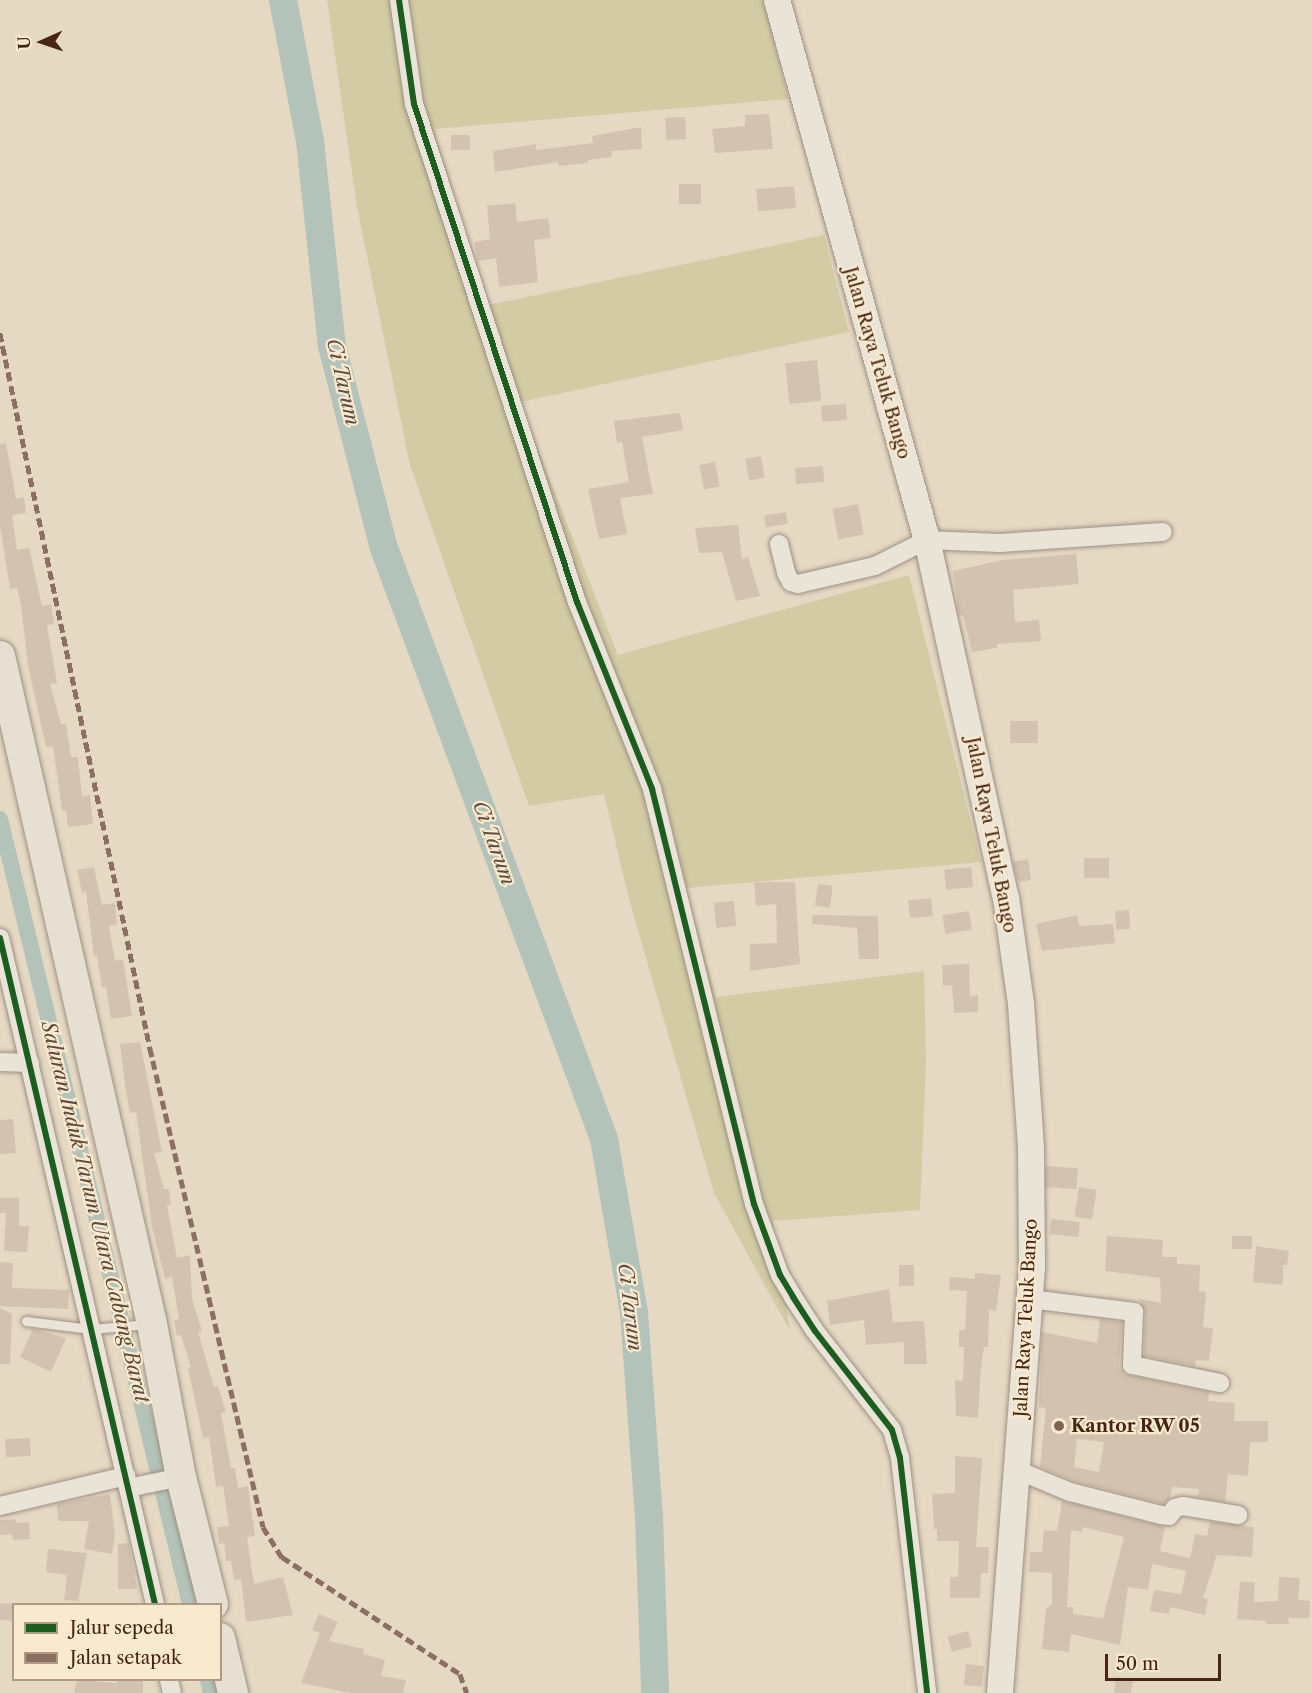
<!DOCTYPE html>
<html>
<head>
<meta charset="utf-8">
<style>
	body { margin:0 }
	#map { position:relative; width:1312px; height:1693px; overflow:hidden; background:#e6d9c3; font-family:"Libre Caslon Text",serif }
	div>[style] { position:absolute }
	.green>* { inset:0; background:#d2cba3 }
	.canal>* { height:16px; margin:-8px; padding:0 8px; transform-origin:8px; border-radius:8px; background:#b4c3ba }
	.river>* { height:28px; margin:-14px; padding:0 14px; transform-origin:14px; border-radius:14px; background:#b4c3ba }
	.building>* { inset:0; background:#d3c2af; transform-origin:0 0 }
	.roads { filter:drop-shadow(0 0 2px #9c9083) drop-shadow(0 0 2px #9c9083) }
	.lane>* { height:9px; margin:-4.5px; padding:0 4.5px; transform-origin:4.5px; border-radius:4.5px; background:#eae3d8 }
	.street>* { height:18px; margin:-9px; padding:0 9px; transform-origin:9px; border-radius:9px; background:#eae3d8 }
	.secondary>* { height:26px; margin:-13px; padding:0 13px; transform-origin:13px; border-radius:13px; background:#eae3d8 }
	.primary>* { height:30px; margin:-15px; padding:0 15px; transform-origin:15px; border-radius:15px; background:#e6dfd2 }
	.quiet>* { height:4.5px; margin-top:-2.25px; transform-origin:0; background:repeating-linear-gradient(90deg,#8d6e63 0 9px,transparent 0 13.5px) }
	.cycleway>* { height:6px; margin:-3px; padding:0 3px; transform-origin:3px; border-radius:3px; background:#1b5e20 }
	.dots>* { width:16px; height:16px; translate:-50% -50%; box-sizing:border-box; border:3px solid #f8e9cf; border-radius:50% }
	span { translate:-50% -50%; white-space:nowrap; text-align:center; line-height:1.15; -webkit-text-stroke:4.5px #f8e9cf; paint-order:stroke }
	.street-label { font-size:18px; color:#472414 }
	.poi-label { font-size:18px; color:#472414; font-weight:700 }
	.left { translate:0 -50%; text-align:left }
	.water-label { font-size:20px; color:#5d4a3c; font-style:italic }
	.legend { position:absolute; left:12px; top:1603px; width:210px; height:78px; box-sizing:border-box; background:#f8e9cf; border:2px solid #b19a84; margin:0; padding:8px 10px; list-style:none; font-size:18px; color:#472414 }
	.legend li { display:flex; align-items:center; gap:12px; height:30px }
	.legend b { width:30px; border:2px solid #b19a84 }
	.north { position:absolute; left:12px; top:12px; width:60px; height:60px; -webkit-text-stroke:4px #f8e9cf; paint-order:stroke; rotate:267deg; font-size:16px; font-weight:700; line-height:24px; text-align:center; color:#472414 }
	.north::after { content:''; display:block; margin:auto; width:21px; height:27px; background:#472414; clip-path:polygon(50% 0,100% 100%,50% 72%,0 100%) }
	.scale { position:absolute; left:1105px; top:1654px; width:116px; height:27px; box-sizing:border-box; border:3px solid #472414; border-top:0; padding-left:8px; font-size:18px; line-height:21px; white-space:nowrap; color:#472414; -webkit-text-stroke:4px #f8e9cf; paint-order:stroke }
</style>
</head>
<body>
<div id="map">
	<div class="green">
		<div style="clip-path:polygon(327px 0,764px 0,788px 99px,434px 129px,484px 306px,824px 235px,849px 332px,520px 402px,618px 655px,909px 575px,981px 862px,686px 888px,716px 997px,924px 971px,926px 1061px,920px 1210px,773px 1221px,790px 1331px,714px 1193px,629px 899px,604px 794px,529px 806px,410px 465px,357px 207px)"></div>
	</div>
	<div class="canal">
		<div style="left:0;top:819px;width:808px;rotate:76.39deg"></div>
		<div style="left:208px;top:1680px;width:13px;rotate:77deg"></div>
	</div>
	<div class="river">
		<div style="left:283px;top:0;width:144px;rotate:79.2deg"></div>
		<div style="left:310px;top:141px;width:206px;rotate:83.9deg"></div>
		<div style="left:332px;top:346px;width:209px;rotate:75.6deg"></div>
		<div style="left:384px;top:548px;width:631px;rotate:69.58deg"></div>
		<div style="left:604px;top:1139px;width:177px;rotate:80.2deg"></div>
		<div style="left:634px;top:1313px;width:205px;rotate:85.8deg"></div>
		<div style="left:649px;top:1517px;width:176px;rotate:88deg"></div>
	</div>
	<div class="building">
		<div style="clip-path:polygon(769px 114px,773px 149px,715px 153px,712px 129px,745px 126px,745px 115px)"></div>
		<div style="left:685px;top:117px;width:22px;height:20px;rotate:87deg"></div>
		<div style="clip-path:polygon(641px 127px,642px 149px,611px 151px,612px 157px,588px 160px,588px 163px,559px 166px,558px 162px,495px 172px,493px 151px,536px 144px,536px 150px,593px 143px,592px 136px)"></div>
		<div style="left:451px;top:135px;width:19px;height:15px"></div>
		<div style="left:679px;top:184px;width:22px;height:20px"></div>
		<div style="left:794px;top:186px;width:22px;height:38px;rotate:85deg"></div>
		<div style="clip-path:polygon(515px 203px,517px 222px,548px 218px,551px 238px,534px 240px,538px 282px,499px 287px,496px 258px,478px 261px,474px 242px,490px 239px,487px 206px)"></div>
		<div style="left:817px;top:360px;width:41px;height:32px;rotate:84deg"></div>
		<div style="left:846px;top:404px;width:16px;height:25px;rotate:86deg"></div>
		<div style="clip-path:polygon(680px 413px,683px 430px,642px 437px,653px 494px,620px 498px,627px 534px,599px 539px,588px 489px,629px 482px,622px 442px,617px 443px,614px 421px)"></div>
		<div style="clip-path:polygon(6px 443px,16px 499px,24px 497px,26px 513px,12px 515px,17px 550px,29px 548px,42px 606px,51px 604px,54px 624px,47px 625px,57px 683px,50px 684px,61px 724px,66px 724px,71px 757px,78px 757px,82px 796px,90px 795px,93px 824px,68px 827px,66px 810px,62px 811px,53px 746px,46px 747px,28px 666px,21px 605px,17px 588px,10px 589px,0 525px,0 444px)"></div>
		<div style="left:761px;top:456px;width:22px;height:16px;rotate:80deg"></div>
		<div style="left:715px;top:462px;width:25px;height:16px;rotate:79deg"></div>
		<div style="left:823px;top:466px;width:16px;height:28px;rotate:86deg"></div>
		<div style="left:858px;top:504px;width:31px;height:26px;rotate:79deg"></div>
		<div style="left:786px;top:512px;width:12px;height:22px;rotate:81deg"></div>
		<div style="clip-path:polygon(738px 525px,742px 559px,748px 557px,760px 596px,736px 601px,722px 552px,699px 553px,695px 528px)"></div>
		<div style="clip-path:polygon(1076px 554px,1079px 584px,1013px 590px,1015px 622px,1039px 620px,1041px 641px,997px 644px,997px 648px,972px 652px,963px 615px,959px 615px,953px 571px,1002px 560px)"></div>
		<div style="left:1038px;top:721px;width:22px;height:28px;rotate:90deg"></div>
		<div style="left:1084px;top:858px;width:25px;height:20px"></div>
		<div style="clip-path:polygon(1028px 859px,1031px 880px,1018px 882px,1013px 862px)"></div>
		<div style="clip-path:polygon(94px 867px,102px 905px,115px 903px,117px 925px,109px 926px,115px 961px,123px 959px,132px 1016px,111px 1019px,106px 987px,102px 988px,97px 956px,94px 957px,86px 892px,82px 893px,77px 870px)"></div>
		<div style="left:971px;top:867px;width:20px;height:27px;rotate:84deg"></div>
		<div style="clip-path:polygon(772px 882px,795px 882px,800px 964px,750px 971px,750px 944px,777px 943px,776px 904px,756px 906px,754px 883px)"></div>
		<div style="left:818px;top:884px;width:15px;height:22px;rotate:8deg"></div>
		<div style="left:931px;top:898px;width:18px;height:23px;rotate:84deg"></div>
		<div style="left:734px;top:901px;width:25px;height:20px;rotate:85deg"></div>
		<div style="left:1129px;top:910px;width:19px;height:14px;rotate:87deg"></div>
		<div style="left:969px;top:911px;width:19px;height:27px;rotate:81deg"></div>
		<div style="clip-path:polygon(813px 915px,878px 916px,879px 959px,859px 959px,857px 928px,812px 924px)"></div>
		<div style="clip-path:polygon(1077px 915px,1079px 926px,1113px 924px,1115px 943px,1042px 951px,1036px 924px)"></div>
		<div style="clip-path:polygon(969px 964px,970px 996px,978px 995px,978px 1012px,954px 1013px,952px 985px,943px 986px,942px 965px)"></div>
		<div style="clip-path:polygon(140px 1042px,162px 1152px,154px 1153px,164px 1189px,169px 1189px,171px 1205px,167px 1205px,177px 1258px,190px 1255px,192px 1299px,202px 1331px,198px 1332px,214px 1387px,218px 1386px,226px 1412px,221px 1413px,231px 1468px,235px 1468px,238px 1488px,248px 1486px,255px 1536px,247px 1537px,254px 1584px,283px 1577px,293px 1615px,246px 1622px,241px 1579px,234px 1580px,231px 1561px,226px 1561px,224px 1543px,219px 1544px,217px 1527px,229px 1526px,223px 1486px,216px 1487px,209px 1437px,203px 1438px,188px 1368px,191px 1367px,181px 1335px,177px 1336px,174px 1320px,179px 1319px,172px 1277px,165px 1279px,152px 1227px,136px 1112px,130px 1113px,125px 1085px,120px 1044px)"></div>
		<div style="clip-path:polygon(13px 1119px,16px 1153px,0 1154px,0 1120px)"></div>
		<div style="left:1046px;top:1166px;width:32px;height:21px;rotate:4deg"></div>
		<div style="left:1079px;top:1187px;width:18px;height:30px;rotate:9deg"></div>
		<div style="clip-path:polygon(0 1198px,19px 1198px,19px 1226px,29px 1226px,27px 1252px,4px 1251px,6px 1213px,0 1213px)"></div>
		<div style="left:1051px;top:1219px;width:29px;height:15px;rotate:6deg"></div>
		<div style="clip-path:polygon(1107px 1236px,1163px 1240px,1162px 1257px,1177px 1257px,1177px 1264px,1200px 1265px,1199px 1291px,1206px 1292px,1203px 1327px,1213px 1328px,1209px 1361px,1196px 1360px,1195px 1366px,1144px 1356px,1145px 1312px,1139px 1299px,1161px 1303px,1160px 1278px,1105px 1271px)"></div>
		<div style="left:1232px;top:1236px;width:20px;height:13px"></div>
		<div style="clip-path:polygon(1256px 1246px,1289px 1251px,1287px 1265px,1283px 1265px,1283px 1285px,1253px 1282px)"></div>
		<div style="clip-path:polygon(0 1262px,13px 1263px,12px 1288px,69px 1290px,68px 1309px,0 1306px)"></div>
		<div style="left:899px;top:1265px;width:15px;height:21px"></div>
		<div style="clip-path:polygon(975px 1273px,1001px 1275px,996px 1311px,989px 1310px,988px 1347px,984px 1347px,981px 1367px,978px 1418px,956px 1416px,955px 1380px,963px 1381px,964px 1347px,959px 1347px,959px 1330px,965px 1330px,967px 1291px,949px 1290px,950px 1277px,975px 1279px)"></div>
		<div style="clip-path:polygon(889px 1289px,893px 1322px,924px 1321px,927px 1364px,904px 1364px,904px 1342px,866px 1345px,864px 1320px,830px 1325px,827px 1301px)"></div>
		<div style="clip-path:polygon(0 1308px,12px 1314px,10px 1364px,0 1364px)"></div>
		<div style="clip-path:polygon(evenodd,1100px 1319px,1122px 1322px,1119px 1367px,1125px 1374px,1209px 1392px,1208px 1401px,1235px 1403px,1234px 1421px,1268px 1421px,1268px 1442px,1250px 1442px,1248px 1476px,1228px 1474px,1225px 1502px,1198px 1497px,1199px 1489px,1172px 1487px,1170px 1498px,1163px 1504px,1074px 1481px,1040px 1467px,1046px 1408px,1039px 1407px,1042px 1332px,1097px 1343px,1100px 1319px,1077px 1439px,1104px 1442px,1099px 1472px,1074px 1467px,1077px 1439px)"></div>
		<div style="clip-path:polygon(33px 1329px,66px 1338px,51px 1372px,20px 1357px)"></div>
		<div style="left:30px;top:1438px;width:18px;height:25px;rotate:87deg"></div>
		<div style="clip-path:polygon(955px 1456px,982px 1458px,976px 1547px,989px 1547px,988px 1573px,981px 1573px,980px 1598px,950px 1598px,950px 1577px,958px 1577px,959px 1541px,937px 1541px,937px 1529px,934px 1529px,932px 1494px,955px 1493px)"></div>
		<div style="clip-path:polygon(110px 1494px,115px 1535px,112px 1554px,84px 1549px,89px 1521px,58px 1521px,57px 1504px)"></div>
		<div style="clip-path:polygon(evenodd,1062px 1501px,1165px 1527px,1160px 1551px,1190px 1558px,1195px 1534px,1207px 1536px,1210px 1522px,1254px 1527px,1252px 1557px,1217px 1555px,1203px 1598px,1208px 1599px,1205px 1615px,1170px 1607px,1169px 1614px,1150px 1611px,1154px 1590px,1181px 1594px,1186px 1571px,1152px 1564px,1148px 1590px,1128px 1587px,1120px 1645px,1071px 1634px,1069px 1652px,1042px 1649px,1046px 1609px,1052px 1604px,1052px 1573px,1029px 1572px,1030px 1552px,1042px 1552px,1044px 1530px,1057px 1531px,1062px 1501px,1083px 1527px,1124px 1537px,1103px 1618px,1073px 1614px,1073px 1607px,1067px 1607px,1071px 1530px,1082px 1532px,1083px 1527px)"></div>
		<div style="clip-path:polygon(15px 1519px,16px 1523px,29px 1522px,30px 1539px,13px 1540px,12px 1534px,0 1535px,0 1520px)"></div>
		<div style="clip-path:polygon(129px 1543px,137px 1589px,118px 1589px,118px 1544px)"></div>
		<div style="clip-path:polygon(48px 1549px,87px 1553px,78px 1601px,64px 1600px,67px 1575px,46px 1572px)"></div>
		<div style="clip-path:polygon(1279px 1577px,1300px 1578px,1298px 1600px,1310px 1601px,1309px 1618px,1288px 1618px,1289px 1624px,1266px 1624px,1265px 1621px,1237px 1619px,1240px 1582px,1255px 1582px,1254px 1602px,1278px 1601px)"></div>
		<div style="left:0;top:1603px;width:14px;height:17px;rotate:4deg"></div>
		<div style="clip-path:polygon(319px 1614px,338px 1622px,329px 1641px,364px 1649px,363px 1654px,385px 1660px,381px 1676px,406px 1680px,403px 1693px,352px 1693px,301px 1683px,320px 1633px,312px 1630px)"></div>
		<div style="left:968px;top:1631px;width:16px;height:21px;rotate:75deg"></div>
		<div style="left:966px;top:1664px;width:18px;height:21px;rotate:6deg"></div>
		<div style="clip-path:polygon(1116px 1677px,1133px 1680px,1131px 1693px,1114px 1693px)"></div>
		<div style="clip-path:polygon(77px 1680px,117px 1683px,117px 1680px,143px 1680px,143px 1693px,74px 1693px)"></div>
	</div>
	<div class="roads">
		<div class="lane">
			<div style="left:26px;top:1321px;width:65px;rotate:7deg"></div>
			<div style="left:91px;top:1329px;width:58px;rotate:-4.9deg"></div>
		</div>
		<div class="street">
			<div style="left:399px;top:0;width:105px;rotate:81.8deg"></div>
			<div style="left:414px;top:104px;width:524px;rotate:71.88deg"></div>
			<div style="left:577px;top:602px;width:201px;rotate:68.1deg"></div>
			<div style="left:652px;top:789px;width:427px;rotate:76.2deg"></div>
			<div style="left:754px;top:1204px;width:76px;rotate:69.9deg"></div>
			<div style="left:780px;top:1275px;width:26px;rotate:59deg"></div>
			<div style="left:793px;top:1297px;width:40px;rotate:57.1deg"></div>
			<div style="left:815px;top:1331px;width:125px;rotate:52.1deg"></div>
			<div style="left:892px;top:1430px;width:29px;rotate:74deg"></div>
			<div style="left:900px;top:1458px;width:237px;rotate:83.4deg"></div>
			<div style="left:779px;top:544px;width:30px;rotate:76deg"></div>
			<div style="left:786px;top:573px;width:10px;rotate:61deg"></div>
			<div style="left:791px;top:582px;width:7px;rotate:16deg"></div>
			<div style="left:798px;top:584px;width:79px;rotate:-13.2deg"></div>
			<div style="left:875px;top:566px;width:58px;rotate:-26.6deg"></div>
			<div style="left:927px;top:540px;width:73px;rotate:2.4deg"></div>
			<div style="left:1000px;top:543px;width:163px;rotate:-3.9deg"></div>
			<div style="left:0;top:938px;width:684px;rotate:76.9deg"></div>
			<div style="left:0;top:1062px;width:30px;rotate:2deg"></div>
			<div style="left:1030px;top:1299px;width:105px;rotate:7.1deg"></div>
			<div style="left:1134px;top:1312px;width:53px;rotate:92.2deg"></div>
			<div style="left:1132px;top:1365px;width:90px;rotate:11.6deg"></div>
			<div style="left:1017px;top:1470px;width:57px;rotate:22.5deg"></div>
			<div style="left:1070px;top:1492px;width:94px;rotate:14.2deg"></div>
			<div style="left:1161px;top:1515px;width:8px;rotate:7deg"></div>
			<div style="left:1169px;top:1516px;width:10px;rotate:-53deg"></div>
			<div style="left:1175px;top:1508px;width:8px;rotate:-14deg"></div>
			<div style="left:1183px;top:1506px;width:56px;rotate:9.3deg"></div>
			<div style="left:128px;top:1488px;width:54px;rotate:-11.7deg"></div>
			<div style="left:0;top:1506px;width:130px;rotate:-13.4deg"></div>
			<div style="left:169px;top:1680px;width:13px;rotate:77deg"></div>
		</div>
		<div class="secondary">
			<div style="left:777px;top:0;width:560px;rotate:74.48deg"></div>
			<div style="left:927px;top:540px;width:367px;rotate:77.6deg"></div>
			<div style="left:1006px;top:898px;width:107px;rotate:81.9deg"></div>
			<div style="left:1021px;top:1004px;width:144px;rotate:86deg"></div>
			<div style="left:1031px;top:1148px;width:119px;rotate:89.5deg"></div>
			<div style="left:1032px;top:1267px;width:427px;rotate:94.3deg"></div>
		</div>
		<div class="primary">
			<div style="left:0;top:656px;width:685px;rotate:77.18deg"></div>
			<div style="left:152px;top:1324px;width:156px;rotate:79.3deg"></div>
			<div style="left:181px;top:1477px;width:131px;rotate:75.9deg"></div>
			<div style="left:220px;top:1638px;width:57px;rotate:76.7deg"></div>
		</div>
	</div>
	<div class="quiet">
		<div style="left:0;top:333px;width:731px;rotate:78.15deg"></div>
		<div style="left:150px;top:1048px;width:492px;rotate:76.7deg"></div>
		<div style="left:263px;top:1527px;width:36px;rotate:58deg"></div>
		<div style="left:282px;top:1557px;width:213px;rotate:33.3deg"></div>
		<div style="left:460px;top:1674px;width:20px;rotate:70deg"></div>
	</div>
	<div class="cycleway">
		<div style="left:399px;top:0;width:105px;rotate:81.8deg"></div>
		<div style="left:414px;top:104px;width:524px;rotate:71.88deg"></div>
		<div style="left:577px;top:602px;width:201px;rotate:68.1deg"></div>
		<div style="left:652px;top:789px;width:427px;rotate:76.2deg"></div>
		<div style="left:754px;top:1204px;width:76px;rotate:69.9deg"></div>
		<div style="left:780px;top:1275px;width:26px;rotate:59deg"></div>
		<div style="left:793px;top:1297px;width:40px;rotate:57.1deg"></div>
		<div style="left:815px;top:1331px;width:125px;rotate:52.1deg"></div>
		<div style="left:892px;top:1430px;width:29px;rotate:74deg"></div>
		<div style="left:900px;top:1458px;width:237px;rotate:83.4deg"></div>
		<div style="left:0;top:938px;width:684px;rotate:76.9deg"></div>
	</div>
	<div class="dots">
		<div style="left:1059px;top:1426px;background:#7f6351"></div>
	</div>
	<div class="street-label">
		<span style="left:877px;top:363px;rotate:74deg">Jalan Raya Teluk Bango</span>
		<span style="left:991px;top:835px;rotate:79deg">Jalan Raya Teluk Bango</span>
		<span style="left:1026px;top:1318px;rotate:-87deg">Jalan Raya Teluk Bango</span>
	</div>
	<div class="poi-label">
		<span class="left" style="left:1071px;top:1426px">Kantor RW 05</span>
	</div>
	<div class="water-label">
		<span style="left:343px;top:382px;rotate:77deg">Ci Tarum</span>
		<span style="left:494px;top:843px;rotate:70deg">Ci Tarum</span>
		<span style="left:95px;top:1212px;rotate:76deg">Saluran Induk Tarum Utara Cabang Barat</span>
		<span style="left:630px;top:1307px;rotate:83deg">Ci Tarum</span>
	</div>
	<ul class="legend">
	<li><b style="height:8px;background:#1b5e20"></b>Jalur sepeda</li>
	<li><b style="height:8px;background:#8d6e63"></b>Jalan setapak</li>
	</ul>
	<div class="north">U</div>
	<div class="scale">50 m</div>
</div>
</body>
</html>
